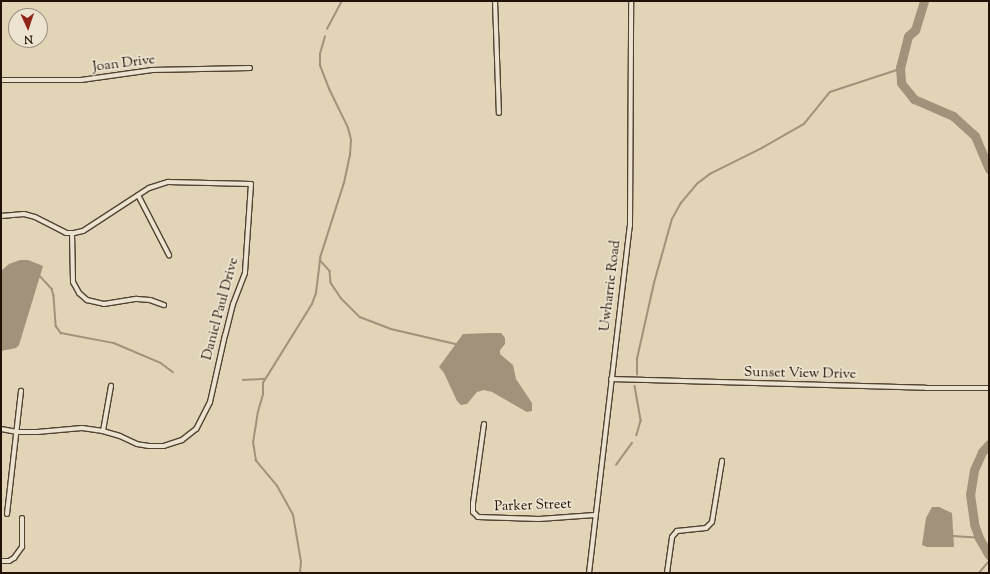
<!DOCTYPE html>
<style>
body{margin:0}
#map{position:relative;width:990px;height:574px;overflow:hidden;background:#e1d4b7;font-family:"Sorts Mill Goudy",serif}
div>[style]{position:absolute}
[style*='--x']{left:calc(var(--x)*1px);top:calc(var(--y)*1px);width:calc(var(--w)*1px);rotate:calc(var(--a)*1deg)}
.water>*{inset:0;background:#a0927b}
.stream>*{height:1.5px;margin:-0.75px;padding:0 0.75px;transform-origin:0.75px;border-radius:0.75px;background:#a0927b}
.river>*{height:9px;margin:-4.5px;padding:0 4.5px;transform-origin:4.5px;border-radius:4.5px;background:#a0927b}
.roads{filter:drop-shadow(1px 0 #524232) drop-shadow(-1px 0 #524232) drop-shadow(0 1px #524232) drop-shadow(0 -1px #524232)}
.minor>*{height:4px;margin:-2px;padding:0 2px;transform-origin:2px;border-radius:2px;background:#ece3d0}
span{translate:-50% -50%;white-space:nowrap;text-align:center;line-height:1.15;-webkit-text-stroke:3.5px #ece3d0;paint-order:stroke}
.street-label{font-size:14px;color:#221206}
.frame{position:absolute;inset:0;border:2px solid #221206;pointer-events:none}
.north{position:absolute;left:8px;top:8px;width:40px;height:40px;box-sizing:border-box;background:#ece3d0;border:1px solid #9b8f7f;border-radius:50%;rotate:177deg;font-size:11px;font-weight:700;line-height:16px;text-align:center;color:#221206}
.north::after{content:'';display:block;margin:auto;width:14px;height:18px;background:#8f2418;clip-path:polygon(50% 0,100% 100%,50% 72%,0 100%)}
</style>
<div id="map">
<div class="water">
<i style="clip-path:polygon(20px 260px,28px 260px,43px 266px,19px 345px,16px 348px,1px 351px,1px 271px,9px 264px)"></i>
<i style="clip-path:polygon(490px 333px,501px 333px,505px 338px,505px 344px,500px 350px,500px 354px,513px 365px,516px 379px,532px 403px,532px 411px,527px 412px,492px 392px,484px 390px,477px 392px,467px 404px,461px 405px,457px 401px,444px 373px,439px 367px,463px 334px)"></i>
<i style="clip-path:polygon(932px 507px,939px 507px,952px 513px,954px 547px,927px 547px,922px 545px,926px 518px)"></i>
</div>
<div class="stream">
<i style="--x:327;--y:29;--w:32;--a:-62"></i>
<i style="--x:320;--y:260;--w:15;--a:48"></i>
<i style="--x:330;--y:271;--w:12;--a:85"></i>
<i style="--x:331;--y:283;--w:18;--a:56"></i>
<i style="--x:341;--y:298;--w:27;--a:45"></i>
<i style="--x:360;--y:317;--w:33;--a:21"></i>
<i style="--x:391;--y:329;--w:67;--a:13"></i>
<i style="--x:40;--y:276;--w:18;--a:47"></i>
<i style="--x:52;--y:289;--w:7;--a:74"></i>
<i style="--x:54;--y:296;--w:30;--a:86"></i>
<i style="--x:56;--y:326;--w:9;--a:54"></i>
<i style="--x:61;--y:333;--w:54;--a:10.7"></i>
<i style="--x:114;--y:343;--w:51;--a:23.1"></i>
<i style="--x:161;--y:363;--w:15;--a:37"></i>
<i style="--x:637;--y:375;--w:16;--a:-90"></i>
<i style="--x:637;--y:359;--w:78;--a:-77.4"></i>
<i style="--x:654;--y:283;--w:66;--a:-74.3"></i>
<i style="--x:672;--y:219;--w:18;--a:-61"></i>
<i style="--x:681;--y:203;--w:26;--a:-50"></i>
<i style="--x:698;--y:183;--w:15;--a:-37"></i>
<i style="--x:710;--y:174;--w:58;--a:-26.6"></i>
<i style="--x:762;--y:148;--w:48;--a:-29.7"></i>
<i style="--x:804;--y:124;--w:41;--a:-50.9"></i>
<i style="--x:830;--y:92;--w:74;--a:-18.2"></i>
<i style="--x:243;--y:380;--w:22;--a:-3"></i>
<i style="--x:635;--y:386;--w:36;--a:80"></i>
<i style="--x:641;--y:421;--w:15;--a:106"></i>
<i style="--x:616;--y:465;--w:27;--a:-54"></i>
<i style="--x:953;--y:536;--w:26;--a:4"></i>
<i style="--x:300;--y:573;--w:11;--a:-85"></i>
<i style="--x:301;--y:562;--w:48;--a:-99.7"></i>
<i style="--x:293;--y:515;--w:33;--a:-119"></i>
<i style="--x:277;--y:486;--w:33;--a:-130"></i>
<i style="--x:256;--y:461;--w:18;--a:-99"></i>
<i style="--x:253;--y:443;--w:31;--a:-81"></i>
<i style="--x:258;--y:412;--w:18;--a:-74"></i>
<i style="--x:263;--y:395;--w:12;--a:-90"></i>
<i style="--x:263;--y:383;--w:93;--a:-58.2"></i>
<i style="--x:312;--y:304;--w:12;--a:-70"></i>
<i style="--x:316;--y:293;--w:35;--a:-83"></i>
<i style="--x:320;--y:258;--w:79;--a:-72.3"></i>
<i style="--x:344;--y:183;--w:29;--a:-78"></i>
<i style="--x:350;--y:155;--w:15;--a:-86"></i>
<i style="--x:351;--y:140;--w:12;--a:-104"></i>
<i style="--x:348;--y:128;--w:43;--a:-116"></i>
<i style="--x:329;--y:89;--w:25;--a:-111"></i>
<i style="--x:320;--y:66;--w:12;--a:-90"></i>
<i style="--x:320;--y:54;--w:18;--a:-74"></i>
<i style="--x:979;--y:573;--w:16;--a:-50"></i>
</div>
<div class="river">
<i style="--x:924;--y:1;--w:30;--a:107"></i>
<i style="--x:915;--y:30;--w:9;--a:139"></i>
<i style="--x:908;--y:36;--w:32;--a:104"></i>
<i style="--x:900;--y:67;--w:16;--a:86"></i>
<i style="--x:901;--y:83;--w:21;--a:51"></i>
<i style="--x:914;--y:99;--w:43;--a:23.6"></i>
<i style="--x:953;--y:116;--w:30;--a:42"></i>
<i style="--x:975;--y:136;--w:36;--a:67"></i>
<i style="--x:989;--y:444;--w:11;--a:131"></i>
<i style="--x:982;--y:452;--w:20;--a:114"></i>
<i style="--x:974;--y:470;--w:24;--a:99"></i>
<i style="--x:970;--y:494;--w:30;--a:82"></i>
<i style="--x:974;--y:524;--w:15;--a:70"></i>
<i style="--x:979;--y:538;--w:20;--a:60"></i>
</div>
<div class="roads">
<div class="minor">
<i style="--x:495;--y:1;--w:112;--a:88"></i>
<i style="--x:1;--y:80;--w:80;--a:0"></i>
<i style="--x:81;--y:80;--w:72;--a:-8"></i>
<i style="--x:152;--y:70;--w:98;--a:-1.2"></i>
<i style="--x:138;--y:195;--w:68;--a:62.7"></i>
<i style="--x:1;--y:216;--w:23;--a:-5"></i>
<i style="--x:24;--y:214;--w:11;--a:15"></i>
<i style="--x:35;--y:217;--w:35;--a:27"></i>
<i style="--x:66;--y:233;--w:8;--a:0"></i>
<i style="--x:74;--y:233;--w:9;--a:-13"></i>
<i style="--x:83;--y:231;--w:79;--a:-33.1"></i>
<i style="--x:149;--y:188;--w:20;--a:-18"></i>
<i style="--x:168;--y:182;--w:83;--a:1.4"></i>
<i style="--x:251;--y:184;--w:89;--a:93.9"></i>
<i style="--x:245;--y:273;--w:33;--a:111"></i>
<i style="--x:233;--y:304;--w:32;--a:104"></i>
<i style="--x:225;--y:335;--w:69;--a:102.6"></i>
<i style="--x:210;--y:402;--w:30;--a:117"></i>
<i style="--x:196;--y:429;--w:18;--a:142"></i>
<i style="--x:182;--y:440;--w:19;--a:162"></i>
<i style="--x:164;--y:446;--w:15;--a:180"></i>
<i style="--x:149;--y:446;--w:12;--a:-171"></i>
<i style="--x:137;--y:444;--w:19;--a:-155"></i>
<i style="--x:120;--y:436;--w:18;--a:-164"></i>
<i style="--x:103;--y:431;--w:21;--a:-172"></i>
<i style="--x:82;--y:428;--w:45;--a:174.9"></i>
<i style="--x:37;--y:432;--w:20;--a:180"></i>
<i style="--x:17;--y:432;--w:16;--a:-169"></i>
<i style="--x:72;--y:233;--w:49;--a:88.8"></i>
<i style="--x:73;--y:282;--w:13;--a:61"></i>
<i style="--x:79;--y:293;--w:11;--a:41"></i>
<i style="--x:87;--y:300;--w:17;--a:13"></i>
<i style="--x:104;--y:304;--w:33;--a:-9"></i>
<i style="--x:137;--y:299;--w:13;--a:4"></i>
<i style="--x:150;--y:300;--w:15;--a:20"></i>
<i style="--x:611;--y:379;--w:315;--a:1.6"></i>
<i style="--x:926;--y:388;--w:63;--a:0"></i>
<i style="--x:484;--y:424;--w:80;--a:97.9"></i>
<i style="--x:473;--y:503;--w:9;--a:90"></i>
<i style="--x:473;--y:512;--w:7;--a:45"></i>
<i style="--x:478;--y:517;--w:61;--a:1.9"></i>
<i style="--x:539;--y:519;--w:56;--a:-4.1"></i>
<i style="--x:103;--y:431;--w:46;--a:-79.9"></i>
<i style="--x:7;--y:514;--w:124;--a:-83.5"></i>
<i style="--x:1;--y:561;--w:8;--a:0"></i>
<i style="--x:9;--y:561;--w:6;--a:-31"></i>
<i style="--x:14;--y:558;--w:14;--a:-54"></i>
<i style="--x:22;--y:547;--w:29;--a:-90"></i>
<i style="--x:589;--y:573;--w:349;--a:-83.3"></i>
<i style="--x:630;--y:226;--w:225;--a:-89.7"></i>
<i style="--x:667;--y:573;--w:36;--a:-82"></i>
<i style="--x:672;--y:537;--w:8;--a:-50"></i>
<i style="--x:677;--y:531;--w:29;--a:-6"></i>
<i style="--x:706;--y:528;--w:8;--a:-45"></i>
<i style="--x:712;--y:522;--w:62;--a:-80.7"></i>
</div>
</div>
<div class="street-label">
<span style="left:124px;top:64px;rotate:-7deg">Joan Drive</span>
<span style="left:611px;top:286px;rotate:-83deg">Uwharrie Road</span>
<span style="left:221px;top:309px;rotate:-75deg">Daniel Paul Drive</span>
<span style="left:800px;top:374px;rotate:1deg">Sunset View Drive</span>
<span style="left:533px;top:506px;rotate:-2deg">Parker Street</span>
</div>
<div class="frame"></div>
<div class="north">N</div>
</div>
